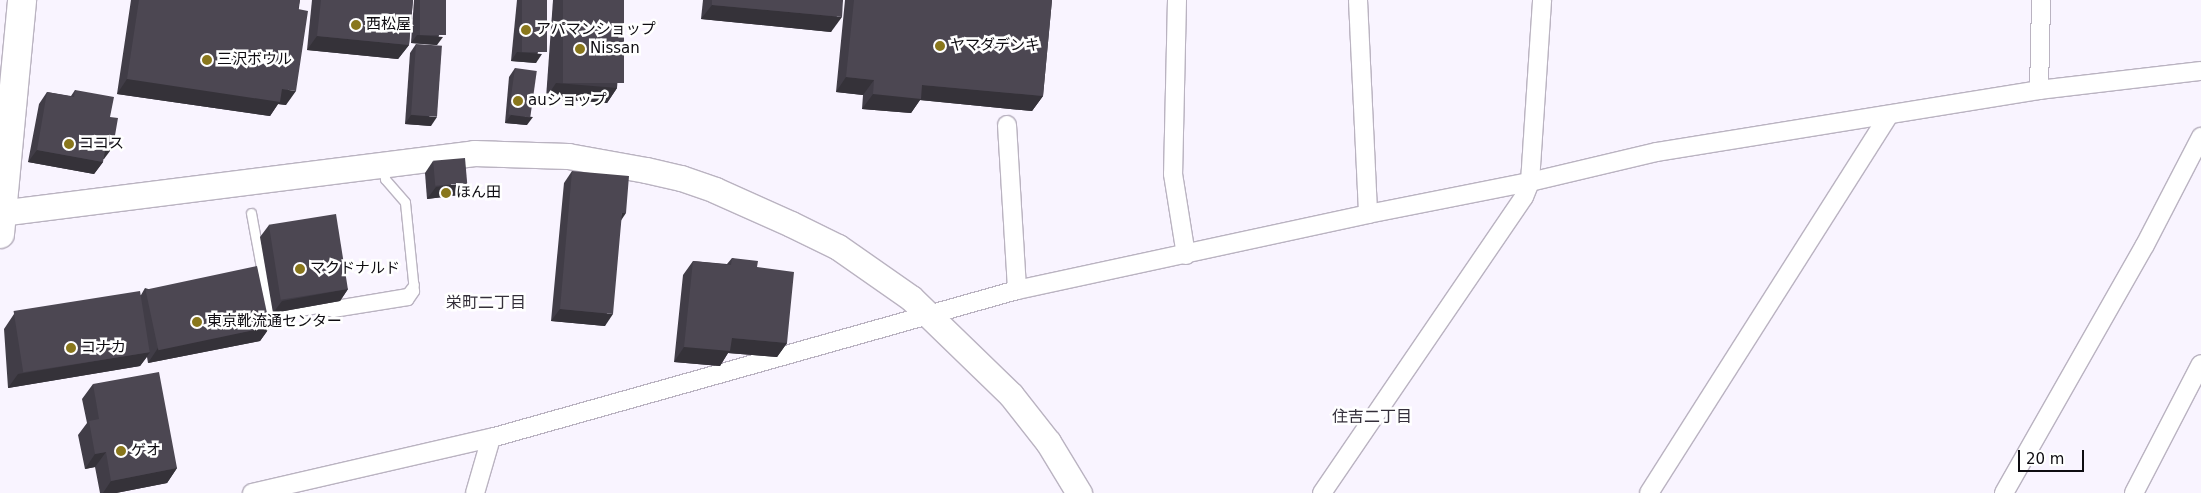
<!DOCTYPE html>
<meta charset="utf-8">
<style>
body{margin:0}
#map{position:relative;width:2201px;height:493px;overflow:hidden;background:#f9f4ff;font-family:"DejaVu Sans","Noto Sans JP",sans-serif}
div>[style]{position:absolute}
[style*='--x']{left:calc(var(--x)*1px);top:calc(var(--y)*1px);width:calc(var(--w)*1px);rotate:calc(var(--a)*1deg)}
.roads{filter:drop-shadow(1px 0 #bab3c1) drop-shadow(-1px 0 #bab3c1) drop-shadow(0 1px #bab3c1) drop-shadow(0 -1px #bab3c1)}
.lane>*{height:9px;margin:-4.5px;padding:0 4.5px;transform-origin:4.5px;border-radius:4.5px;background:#fff}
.street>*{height:18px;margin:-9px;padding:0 9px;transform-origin:9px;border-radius:9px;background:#fff}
.secondary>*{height:25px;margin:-12.5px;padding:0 12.5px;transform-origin:12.5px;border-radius:12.5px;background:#fff}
.primary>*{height:28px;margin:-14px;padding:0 14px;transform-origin:14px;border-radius:14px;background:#fff}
.wall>*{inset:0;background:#413d47}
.shaded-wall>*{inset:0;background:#353239}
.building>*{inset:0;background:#4c4752;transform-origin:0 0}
.dots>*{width:14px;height:14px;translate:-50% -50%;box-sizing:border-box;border:2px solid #fff;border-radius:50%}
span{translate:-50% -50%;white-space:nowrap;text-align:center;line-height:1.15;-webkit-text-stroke:5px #fff;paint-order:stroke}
.poi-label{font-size:15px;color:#0e0c11}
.left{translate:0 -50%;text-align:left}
.neighbourhood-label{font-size:16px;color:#342f3a}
.scale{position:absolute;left:2018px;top:450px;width:66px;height:22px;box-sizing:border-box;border:2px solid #0e0c11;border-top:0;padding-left:6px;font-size:15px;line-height:18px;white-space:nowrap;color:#0e0c11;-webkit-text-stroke:4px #fff;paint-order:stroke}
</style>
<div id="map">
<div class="roads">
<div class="lane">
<i style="--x:251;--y:213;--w:105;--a:79.5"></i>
<i style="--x:270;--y:316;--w:139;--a:-9.5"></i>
<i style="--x:407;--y:293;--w:11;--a:-52"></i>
<i style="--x:321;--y:309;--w:12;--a:14"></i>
<i style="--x:333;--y:312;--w:76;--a:-9.1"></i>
<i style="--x:408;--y:300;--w:11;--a:-56"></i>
<i style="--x:414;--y:291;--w:89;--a:-95.8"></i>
<i style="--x:405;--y:202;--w:30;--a:-131"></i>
<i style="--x:385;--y:179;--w:12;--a:-95"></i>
</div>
<div class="street">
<i style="--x:1177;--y:0;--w:174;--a:91.3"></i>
<i style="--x:1173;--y:174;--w:82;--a:80.9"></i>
<i style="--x:1358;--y:0;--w:214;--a:87.3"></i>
<i style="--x:2039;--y:90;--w:90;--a:-88.7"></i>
<i style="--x:1007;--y:125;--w:165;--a:86.5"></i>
<i style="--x:252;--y:493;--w:245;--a:-13"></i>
<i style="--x:491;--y:438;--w:546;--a:-15.71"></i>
<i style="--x:1017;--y:290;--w:359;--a:-12.2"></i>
<i style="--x:1368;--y:214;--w:165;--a:-11.2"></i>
<i style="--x:1530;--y:182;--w:130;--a:-13.3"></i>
<i style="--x:1657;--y:152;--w:387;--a:-9.2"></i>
<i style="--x:2039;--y:90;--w:163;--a:-6.7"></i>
<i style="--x:475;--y:493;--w:57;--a:-73.8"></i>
<i style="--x:1322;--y:493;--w:358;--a:-55.7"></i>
<i style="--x:1524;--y:197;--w:16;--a:-68"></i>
<i style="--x:1530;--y:182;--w:182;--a:-86.2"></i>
<i style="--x:1649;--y:493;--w:446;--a:-57.6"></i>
<i style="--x:2004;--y:493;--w:285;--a:-60.4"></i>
<i style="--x:2145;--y:245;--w:122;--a:-62.6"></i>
<i style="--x:2134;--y:493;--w:145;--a:-62.6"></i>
</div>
<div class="secondary">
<i style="--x:0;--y:213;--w:478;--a:-7.2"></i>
<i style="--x:474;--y:153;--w:94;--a:1.8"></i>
<i style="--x:568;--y:156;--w:79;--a:10.2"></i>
<i style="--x:646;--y:170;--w:36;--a:13"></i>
<i style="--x:681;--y:178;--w:36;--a:19"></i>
<i style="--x:715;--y:190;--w:83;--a:24.1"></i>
<i style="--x:791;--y:224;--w:52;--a:26.1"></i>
<i style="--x:838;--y:247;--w:89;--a:34.9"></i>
<i style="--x:911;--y:298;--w:139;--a:44.1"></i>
<i style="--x:1011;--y:395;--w:60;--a:51.8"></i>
<i style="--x:1048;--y:442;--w:60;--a:58.7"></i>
</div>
<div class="primary">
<i style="--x:0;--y:234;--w:235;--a:-84.6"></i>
</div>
</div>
<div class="wall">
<i style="clip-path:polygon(131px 0,300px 0,286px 105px,278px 104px,270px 116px,117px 94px)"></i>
<i style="clip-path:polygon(312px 0,413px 0,409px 45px,398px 59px,307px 50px)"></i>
<i style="clip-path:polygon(414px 0,446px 0,437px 45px,411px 43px)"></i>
<i style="clip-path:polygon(517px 0,547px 0,536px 63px,511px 61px)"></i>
<i style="clip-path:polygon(553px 0,624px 0,617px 88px,607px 103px,546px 98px)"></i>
<i style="clip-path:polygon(703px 0,843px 0,831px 32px,701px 19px)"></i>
<i style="clip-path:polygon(845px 0,1052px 0,1043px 96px,1032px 111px,920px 100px,911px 113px,862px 109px,863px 95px,836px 92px)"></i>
<i style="clip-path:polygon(416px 44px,431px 126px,405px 124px,410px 53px)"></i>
<i style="clip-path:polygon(515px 68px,527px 125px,505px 123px,509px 77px)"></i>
<i style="clip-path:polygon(75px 90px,110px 117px,104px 159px,103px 159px,103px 162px,94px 174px,28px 162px,39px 104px,47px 92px,71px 96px)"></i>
<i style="clip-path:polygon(433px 161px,459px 195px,427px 199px,425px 173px)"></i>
<i style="clip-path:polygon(572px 171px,621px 220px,605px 326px,551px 321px,564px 183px)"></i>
<i style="clip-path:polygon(269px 225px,348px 289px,340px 301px,273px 313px,260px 237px)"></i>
<i style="clip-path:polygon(732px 258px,757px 267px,787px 343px,777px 357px,728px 353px,720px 366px,674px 362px,683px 275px,693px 261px,727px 264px)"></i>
<i style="clip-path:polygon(145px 288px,270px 327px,260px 341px,148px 363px,147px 357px,140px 366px,8px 388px,4px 329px,14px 314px,141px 295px)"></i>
<i style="clip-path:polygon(93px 384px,177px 468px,167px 483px,116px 493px,100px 493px,95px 467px,85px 469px,78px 435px,87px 423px,82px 399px)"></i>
</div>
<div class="shaded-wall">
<i style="clip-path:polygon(712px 5px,842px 17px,831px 32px,701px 19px)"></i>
<i style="clip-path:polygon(417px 35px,443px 37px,437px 45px,411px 43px)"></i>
<i style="clip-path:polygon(317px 36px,409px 45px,398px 59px,307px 50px)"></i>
<i style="clip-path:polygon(517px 52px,542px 54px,536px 63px,511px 61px)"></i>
<i style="clip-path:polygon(846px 77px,874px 80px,863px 95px,836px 92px)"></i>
<i style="clip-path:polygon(127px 79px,282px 89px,296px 91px,286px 105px,278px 104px,270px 116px,117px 94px)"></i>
<i style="clip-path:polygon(556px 83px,617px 88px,607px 103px,546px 98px)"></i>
<i style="clip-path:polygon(922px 85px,1043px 96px,1032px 111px,920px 100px,911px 113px,862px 109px,873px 94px)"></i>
<i style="clip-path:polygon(411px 115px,437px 117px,431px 126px,405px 124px)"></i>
<i style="clip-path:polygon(511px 115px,533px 117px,527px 125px,505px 123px)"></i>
<i style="clip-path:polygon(106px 146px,113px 147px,104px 159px,97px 158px)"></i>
<i style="clip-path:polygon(37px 150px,103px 162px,94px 174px,28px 162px)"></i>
<i style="clip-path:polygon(467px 183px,459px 195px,427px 199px,436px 187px)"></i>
<i style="clip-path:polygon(622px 213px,626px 213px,618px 225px)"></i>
<i style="clip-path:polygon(348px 289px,340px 301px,273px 313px,282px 301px)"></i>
<i style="clip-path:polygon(560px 309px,613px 314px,605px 326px,551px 321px)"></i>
<i style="clip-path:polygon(270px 327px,260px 341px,148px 363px,158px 348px)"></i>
<i style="clip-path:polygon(732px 338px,787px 343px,777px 357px,728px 353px,720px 366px,674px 362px,684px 347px)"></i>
<i style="clip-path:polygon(150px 352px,140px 366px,8px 388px,18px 374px)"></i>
<i style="clip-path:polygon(106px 452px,95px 467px,85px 469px,95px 454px)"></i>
<i style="clip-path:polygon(177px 468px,167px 483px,116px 493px,103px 493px,111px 481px)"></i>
</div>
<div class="building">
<i style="clip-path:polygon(139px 0,300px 0,298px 9px,308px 11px,296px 91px,282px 89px,280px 102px,127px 79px)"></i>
<i style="clip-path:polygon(321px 0,413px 0,409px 45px,317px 36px)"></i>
<i style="left:420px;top:0;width:26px;height:35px"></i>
<i style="left:522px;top:0;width:25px;height:52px"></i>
<i style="left:563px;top:0;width:61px;height:83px"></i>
<i style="clip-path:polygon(712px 0,843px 0,842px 17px,712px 5px)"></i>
<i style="clip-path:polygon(854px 0,1052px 0,1043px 96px,922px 85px,921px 99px,873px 94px,874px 80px,846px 77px)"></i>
<i style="left:416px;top:44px;width:26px;height:71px;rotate:4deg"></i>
<i style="left:515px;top:68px;width:22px;height:47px;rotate:8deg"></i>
<i style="clip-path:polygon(75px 90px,114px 97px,110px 117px,118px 118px,113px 147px,106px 146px,103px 162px,37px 150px,47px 92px,74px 97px)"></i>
<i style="left:465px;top:158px;width:25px;height:32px;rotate:85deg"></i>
<i style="clip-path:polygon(572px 171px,629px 176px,626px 213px,622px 213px,613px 314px,560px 309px)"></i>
<i style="left:336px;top:214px;width:76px;height:68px;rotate:81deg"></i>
<i style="clip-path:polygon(732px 258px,758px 261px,757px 267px,794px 272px,787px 343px,732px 338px,730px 351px,684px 347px,693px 261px,731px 265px)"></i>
<i style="left:257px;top:266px;width:62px;height:114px;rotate:78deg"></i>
<i style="left:140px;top:291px;width:62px;height:128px;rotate:81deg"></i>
<i style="clip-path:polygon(159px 372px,177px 468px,111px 481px,106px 452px,95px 454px,89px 421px,99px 419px,93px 384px)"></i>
</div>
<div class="dots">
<i style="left:356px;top:25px;background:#89771c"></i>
<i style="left:526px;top:30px;background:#89771c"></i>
<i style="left:940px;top:46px;background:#89771c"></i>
<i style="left:580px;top:49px;background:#89771c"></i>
<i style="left:207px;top:60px;background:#89771c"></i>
<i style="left:518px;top:101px;background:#89771c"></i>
<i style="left:69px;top:144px;background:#89771c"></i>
<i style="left:446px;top:193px;background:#89771c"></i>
<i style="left:300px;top:269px;background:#89771c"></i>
<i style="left:197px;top:322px;background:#89771c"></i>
<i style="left:71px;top:348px;background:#89771c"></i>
<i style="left:121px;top:451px;background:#89771c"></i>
</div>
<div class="poi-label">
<span class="left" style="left:366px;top:25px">西松屋</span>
<span class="left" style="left:536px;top:30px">アパマンショップ</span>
<span class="left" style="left:950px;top:46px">ヤマダデンキ</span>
<span class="left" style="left:590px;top:49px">Nissan</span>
<span class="left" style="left:217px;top:60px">三沢ボウル</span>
<span class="left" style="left:528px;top:101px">auショップ</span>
<span class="left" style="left:79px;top:144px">ココス</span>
<span class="left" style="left:456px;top:193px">ほん田</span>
<span class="left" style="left:310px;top:269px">マクドナルド</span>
<span class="left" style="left:207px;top:322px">東京靴流通センター</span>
<span class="left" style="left:81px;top:348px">コナカ</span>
<span class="left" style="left:131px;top:451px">ゲオ</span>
</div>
<div class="neighbourhood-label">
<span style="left:486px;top:303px">栄町二丁目</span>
<span style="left:1372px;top:417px">住吉二丁目</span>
</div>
<div class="scale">20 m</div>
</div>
